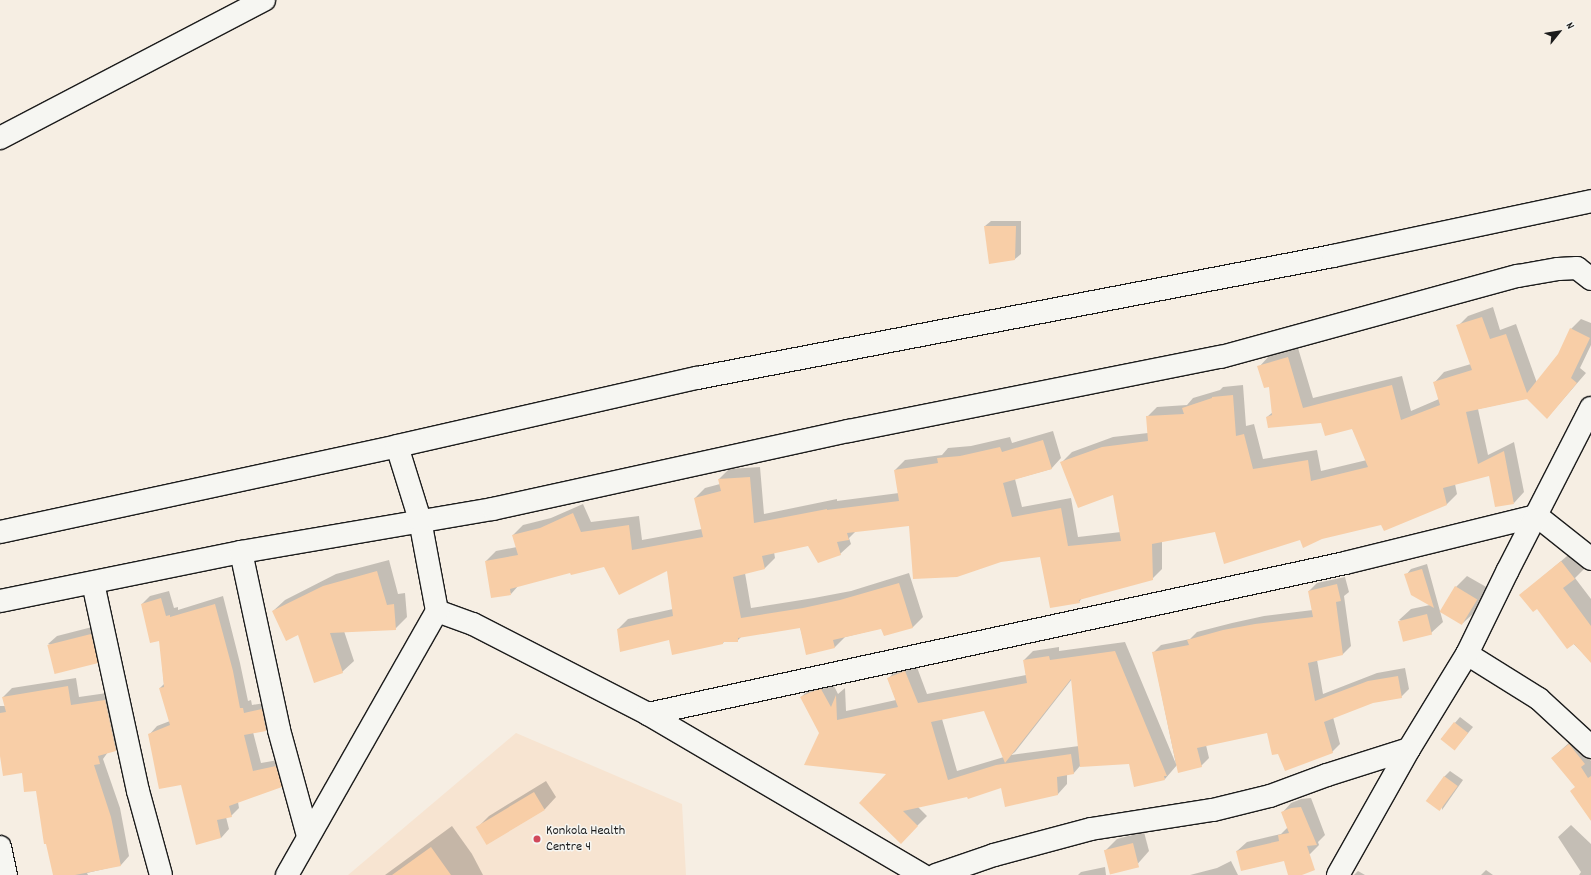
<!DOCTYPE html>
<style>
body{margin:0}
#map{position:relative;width:1591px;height:875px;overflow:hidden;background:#f6eee3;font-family:Dekko,sans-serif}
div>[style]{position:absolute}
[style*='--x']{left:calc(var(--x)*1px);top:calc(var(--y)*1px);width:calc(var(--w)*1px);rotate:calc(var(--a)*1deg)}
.built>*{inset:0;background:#f7e4d1}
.shadow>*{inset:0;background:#0003}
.building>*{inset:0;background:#f8cea7;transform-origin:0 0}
.roads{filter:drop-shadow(1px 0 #1c1c1c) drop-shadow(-1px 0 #1c1c1c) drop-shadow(0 1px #1c1c1c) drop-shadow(0 -1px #1c1c1c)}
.minor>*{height:22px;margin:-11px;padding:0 11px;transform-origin:11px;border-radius:11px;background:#f6f6f2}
.dots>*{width:11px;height:11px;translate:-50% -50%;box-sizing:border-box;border:2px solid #f6f6f2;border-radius:50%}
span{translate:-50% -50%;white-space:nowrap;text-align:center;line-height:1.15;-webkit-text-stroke:3px #f6f6f2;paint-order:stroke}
.poi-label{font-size:14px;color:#1c1c1c}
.left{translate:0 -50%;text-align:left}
.north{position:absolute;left:1539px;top:12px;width:40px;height:40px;-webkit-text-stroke:3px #f6f6f2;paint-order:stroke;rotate:60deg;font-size:11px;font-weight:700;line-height:16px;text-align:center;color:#1c1c1c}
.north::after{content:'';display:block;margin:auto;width:14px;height:18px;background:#1c1c1c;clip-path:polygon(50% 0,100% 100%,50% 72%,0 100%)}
</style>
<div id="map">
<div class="built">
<i style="clip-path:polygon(516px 733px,682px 804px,686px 875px,348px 875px)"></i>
</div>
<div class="shadow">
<i style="clip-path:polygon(991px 221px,1021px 221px,1021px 254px,1015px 259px,985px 226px)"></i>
<i style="clip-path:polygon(1493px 307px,1500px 330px,1516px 324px,1537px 383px,1559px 355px,1571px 329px,1581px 319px,1591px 323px,1591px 345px,1580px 368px,1586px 373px,1547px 418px,1528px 398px,1478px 409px,1488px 455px,1514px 442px,1524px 492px,1514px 503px,1489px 475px,1455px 484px,1457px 494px,1447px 504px,1382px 524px,1300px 539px,1216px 531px,1162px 541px,1162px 569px,1152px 579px,1082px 598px,1079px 602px,1041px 556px,910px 524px,856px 531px,849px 538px,851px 544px,840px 554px,809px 545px,774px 552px,775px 558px,765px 568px,745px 573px,751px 608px,814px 598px,851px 591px,909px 573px,923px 617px,913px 627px,884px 635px,882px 628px,845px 637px,835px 647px,807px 654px,800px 627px,742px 636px,737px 641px,725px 641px,723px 643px,670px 639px,618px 629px,628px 619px,673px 609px,668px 570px,605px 566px,571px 572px,519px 585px,511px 594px,486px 561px,496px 551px,517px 547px,513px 535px,523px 525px,551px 518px,583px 504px,591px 522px,639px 516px,642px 540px,702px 529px,695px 498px,705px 488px,720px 484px,719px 479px,729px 469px,760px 467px,764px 514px,837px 499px,837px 501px,899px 493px,895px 470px,905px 460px,942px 455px,948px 448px,971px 446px,1010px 437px,1012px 443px,1053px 431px,1061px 458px,1051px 469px,1015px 479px,1022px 507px,1071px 498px,1078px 537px,1121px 532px,1114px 494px,1062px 462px,1072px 452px,1113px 437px,1148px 433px,1147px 417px,1157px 407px,1187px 405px,1193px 398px,1220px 390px,1223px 387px,1243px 385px,1246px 426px,1254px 424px,1263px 459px,1317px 450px,1321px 471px,1367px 460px,1352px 428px,1322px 421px,1267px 417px,1273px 412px,1270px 385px,1259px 367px,1269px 356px,1298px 348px,1313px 398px,1402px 376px,1411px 411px,1439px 399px,1434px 383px,1444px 372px,1471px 364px,1458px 326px,1468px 316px)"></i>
<i style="clip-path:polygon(1573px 551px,1586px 567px,1575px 578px,1591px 599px,1591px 661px,1537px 608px,1521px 595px)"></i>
<i style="clip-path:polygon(389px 560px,398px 594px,405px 593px,407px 617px,395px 629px,344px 631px,354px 661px,342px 672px,273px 611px,285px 600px,336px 574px)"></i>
<i style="clip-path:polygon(1427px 564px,1443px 622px,1431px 633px,1399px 620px,1411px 609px,1430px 605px,1406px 575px,1411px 569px)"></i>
<i style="clip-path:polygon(1467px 576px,1488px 588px,1475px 612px,1463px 623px,1456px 587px)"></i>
<i style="clip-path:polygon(evenodd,1345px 577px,1349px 592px,1344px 596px,1351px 646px,1343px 654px,1317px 660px,1323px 694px,1377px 673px,1405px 668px,1409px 689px,1401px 697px,1373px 702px,1333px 717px,1340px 744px,1332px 752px,1268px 731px,1206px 745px,1209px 758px,1201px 766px,1177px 765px,1165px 779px,1130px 763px,1080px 766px,1073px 774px,1067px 774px,1067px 784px,1058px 794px,1002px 787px,918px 807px,927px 816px,910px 833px,888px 773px,820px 733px,801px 697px,811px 688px,831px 680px,838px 694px,845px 688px,846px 711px,896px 700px,888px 679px,897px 669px,915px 662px,927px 694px,1026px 675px,1024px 660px,1033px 651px,1059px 647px,1059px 651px,1125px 642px,1176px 764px,1153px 653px,1161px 645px,1190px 639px,1197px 632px,1232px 623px,1264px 616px,1313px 610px,1309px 591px,1317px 583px,1345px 577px,1072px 679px,1079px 746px,1011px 755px,1015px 752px,1072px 679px,1345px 577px,985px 710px,1004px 757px,957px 771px,942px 719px,985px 710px)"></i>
<i style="clip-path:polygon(169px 591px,174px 608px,178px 607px,178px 610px,223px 596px,240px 663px,248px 701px,251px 700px,252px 705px,270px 702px,274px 722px,266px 730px,253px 732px,261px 763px,284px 759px,289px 778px,281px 786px,238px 802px,239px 808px,231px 816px,226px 817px,229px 829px,221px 838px,149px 735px,157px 726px,170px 721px,160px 688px,164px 684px,160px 640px,142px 604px,150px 596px)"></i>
<i style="clip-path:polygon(100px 625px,106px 654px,97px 662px,48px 644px,57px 636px)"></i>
<i style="clip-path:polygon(76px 678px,79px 697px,114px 692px,125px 741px,116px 750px,108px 752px,103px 759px,120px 808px,129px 856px,121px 865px,87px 873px,88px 875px,54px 875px,37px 790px,23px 772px,0 749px,0 706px,6px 706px,3px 697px,12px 688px)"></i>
<i style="clip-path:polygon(1460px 717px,1473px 727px,1459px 744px,1441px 739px)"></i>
<i style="clip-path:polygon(1578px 735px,1591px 756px,1589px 758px,1591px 761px,1591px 818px,1576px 786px,1552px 758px)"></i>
<i style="clip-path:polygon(1450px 771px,1463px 780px,1442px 810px,1444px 777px)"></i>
<i style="clip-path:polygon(546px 781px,556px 797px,545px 809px,487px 844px,478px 827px,489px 816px)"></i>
<i style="clip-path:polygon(1311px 798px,1325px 835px,1318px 842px,1319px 845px,1310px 854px,1242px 870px,1237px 851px,1247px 842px,1281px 834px,1288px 827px,1282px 813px,1291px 803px,1301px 799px)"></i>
<i style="clip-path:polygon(1571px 825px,1591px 844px,1591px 875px,1579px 875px,1581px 872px,1558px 837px)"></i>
<i style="clip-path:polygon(452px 826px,472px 854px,483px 875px,385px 875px)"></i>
<i style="clip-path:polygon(1144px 832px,1149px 851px,1134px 868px,1105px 851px,1117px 839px)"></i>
<i style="clip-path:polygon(1231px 861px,1238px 875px,1190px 875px,1217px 868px)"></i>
<i style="clip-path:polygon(1105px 867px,1106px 875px,1078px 875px,1081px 872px)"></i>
<i style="clip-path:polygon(1486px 870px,1493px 875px,1481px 875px)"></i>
<i style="clip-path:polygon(1358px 871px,1365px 875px,1354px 875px)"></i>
</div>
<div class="building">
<i style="clip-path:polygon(984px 226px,1016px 226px,1015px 260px,989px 264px)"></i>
<i style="clip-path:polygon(1482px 317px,1490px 339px,1506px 334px,1527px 393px,1558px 354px,1570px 328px,1590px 338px,1571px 378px,1577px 383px,1547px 419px,1527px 399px,1466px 412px,1478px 464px,1504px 451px,1514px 504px,1495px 507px,1489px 476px,1443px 488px,1447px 505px,1384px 531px,1381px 525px,1322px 539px,1303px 548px,1300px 540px,1224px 564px,1215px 532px,1152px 544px,1153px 580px,1079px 600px,1080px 603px,1050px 608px,1040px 557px,1001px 562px,957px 577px,913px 579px,909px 526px,847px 533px,849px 540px,837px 542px,841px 555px,818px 563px,808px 546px,762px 556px,765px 569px,733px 577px,741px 618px,803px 608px,840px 600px,899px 583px,913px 628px,884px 636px,881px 629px,833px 640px,835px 648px,806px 655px,800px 628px,738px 638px,738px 642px,723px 642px,723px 644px,672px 655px,669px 640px,620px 652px,617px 629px,673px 616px,667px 571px,619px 595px,604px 567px,571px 575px,570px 573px,510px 589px,511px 595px,491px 598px,485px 561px,518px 555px,512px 535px,540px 528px,573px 513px,581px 532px,629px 525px,632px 550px,703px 537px,694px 498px,721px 491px,718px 479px,750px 477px,754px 523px,827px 509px,827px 510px,899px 501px,894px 470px,938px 463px,937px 458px,960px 456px,1000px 447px,1002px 452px,1043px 440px,1052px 469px,1003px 483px,1012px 517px,1061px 508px,1068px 546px,1121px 541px,1113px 495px,1078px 508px,1060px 462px,1102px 447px,1148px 441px,1146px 416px,1184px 414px,1182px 408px,1212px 398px,1212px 397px,1233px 395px,1236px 436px,1244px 434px,1253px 469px,1308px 460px,1311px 481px,1368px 467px,1352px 429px,1325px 436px,1321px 423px,1268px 428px,1266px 417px,1272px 415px,1269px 387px,1264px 388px,1257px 366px,1288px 357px,1303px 408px,1392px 385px,1401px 420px,1440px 405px,1433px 382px,1472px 370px,1456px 325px)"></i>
<i style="clip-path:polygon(1561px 561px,1575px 579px,1563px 588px,1591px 626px,1591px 663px,1574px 644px,1567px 649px,1537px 609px,1533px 612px,1519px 595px)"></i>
<i style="clip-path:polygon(1422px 569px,1434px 608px,1411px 595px,1404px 574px)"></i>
<i style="clip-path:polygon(377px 571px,387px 605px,394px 604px,396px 630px,330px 633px,343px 673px,314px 683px,298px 635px,286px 641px,272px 611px,323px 586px)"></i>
<i style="clip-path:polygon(1337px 584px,1341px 601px,1336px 602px,1343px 655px,1308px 663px,1315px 701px,1368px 681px,1398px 676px,1402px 698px,1373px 703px,1324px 722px,1333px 753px,1285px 771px,1278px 754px,1272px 755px,1267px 733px,1197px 748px,1202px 767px,1178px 773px,1152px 652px,1189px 645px,1187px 640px,1223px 630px,1255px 624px,1313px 617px,1308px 591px)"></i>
<i style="left:1455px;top:586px;width:26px;height:30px;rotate:31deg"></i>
<i style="clip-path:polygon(161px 598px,166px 616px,170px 615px,170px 617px,215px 604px,233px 671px,240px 708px,243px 708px,244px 713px,262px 709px,266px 731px,244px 735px,253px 771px,276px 766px,282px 787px,229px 806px,232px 817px,217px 820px,221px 838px,196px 845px,181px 785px,159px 789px,148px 734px,170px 725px,159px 688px,164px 687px,159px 641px,150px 643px,141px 604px)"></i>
<i style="left:1427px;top:614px;width:21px;height:30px;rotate:76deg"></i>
<i style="left:91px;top:634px;width:30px;height:45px;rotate:76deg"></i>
<i style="clip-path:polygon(1115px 651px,1167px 776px,1164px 776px,1165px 780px,1134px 787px,1129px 764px,1080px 767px,1071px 679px,1005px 763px,984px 711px,931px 722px,948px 780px,996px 765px,1071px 754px,1074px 774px,1057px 777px,1058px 795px,1005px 807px,1001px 788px,968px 799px,967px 797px,903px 811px,918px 826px,901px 844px,859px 803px,886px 774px,804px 765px,819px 733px,800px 697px,811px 692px,821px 689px,831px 707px,836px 695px,837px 720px,898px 707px,887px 678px,905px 671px,918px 703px,1027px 683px,1023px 660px,1049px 656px,1050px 660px)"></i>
<i style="clip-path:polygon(68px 686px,71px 705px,105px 700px,116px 751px,98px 756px,100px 764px,94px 765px,111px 817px,121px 866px,75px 875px,53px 875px,46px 844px,44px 844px,36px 791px,24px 792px,22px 773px,3px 776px,0 756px,0 713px,6px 712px,2px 697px)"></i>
<i style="left:1454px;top:722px;width:18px;height:22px;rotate:38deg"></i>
<i style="clip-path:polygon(1569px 744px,1585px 764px,1581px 767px,1588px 778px,1591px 776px,1591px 821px,1570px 791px,1575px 787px,1551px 758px)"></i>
<i style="left:1444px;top:776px;width:17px;height:31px;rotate:36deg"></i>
<i style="left:534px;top:792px;width:21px;height:68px;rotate:59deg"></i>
<i style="clip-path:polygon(1301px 807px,1317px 845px,1307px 846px,1315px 870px,1302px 875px,1288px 875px,1284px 861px,1241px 871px,1236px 851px,1279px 841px,1278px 835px,1289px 833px,1281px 812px,1291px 808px)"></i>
<i style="left:1133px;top:843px;width:25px;height:30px;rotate:76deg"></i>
<i style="clip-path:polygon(431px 847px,451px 875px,392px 875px)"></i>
</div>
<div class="roads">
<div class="minor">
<i style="--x:0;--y:138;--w:298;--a:-27.6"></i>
<i style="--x:0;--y:532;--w:406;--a:-12.2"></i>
<i style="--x:397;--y:446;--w:308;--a:-12.8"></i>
<i style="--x:697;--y:378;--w:648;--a:-10.86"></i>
<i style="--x:1333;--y:256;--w:264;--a:-12"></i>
<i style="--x:241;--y:552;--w:182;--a:77.9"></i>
<i style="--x:279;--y:730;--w:110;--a:74.7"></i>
<i style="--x:93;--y:583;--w:213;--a:77.8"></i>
<i style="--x:138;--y:791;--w:87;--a:74.7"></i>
<i style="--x:0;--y:601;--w:246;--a:-11.5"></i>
<i style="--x:241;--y:552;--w:256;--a:-9.7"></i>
<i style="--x:493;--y:509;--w:364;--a:-12.4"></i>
<i style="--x:849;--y:431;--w:379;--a:-11.3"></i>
<i style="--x:1221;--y:357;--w:308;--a:-15.3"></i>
<i style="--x:1518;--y:276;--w:41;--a:-9.9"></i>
<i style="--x:1558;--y:269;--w:19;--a:-3"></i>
<i style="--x:1577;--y:268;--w:18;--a:38"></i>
<i style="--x:437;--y:611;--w:38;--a:20"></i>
<i style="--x:473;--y:624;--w:197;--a:27.2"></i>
<i style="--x:648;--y:714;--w:318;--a:30.4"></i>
<i style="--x:1467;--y:654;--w:85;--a:32"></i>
<i style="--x:1539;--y:699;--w:71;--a:42.7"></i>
<i style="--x:648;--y:714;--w:713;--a:-12.22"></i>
<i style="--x:1345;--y:563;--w:198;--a:-13.8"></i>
<i style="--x:1537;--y:516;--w:69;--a:38.5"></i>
<i style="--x:0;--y:847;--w:29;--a:78"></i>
<i style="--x:287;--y:875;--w:304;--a:-60.4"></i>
<i style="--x:437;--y:611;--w:93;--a:-100.6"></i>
<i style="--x:420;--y:520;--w:77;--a:-107.3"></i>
<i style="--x:936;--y:875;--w:61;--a:-19"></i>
<i style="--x:994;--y:855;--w:100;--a:-15"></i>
<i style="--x:1091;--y:829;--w:123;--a:-8.9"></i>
<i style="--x:1213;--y:810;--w:59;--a:-13.8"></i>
<i style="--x:1270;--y:796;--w:61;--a:-20.2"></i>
<i style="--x:1327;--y:775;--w:86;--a:-17.6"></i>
<i style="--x:1338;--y:875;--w:145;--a:-60.6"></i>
<i style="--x:1409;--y:749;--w:111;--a:-58.6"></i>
<i style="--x:1467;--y:654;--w:93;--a:-64"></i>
<i style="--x:1508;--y:570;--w:182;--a:-62.9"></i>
</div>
</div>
<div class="dots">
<i style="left:537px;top:839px;background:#d1495b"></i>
</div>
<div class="poi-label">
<span class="left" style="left:546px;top:839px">Konkola Health<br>Centre 4</span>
</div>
<div class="north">N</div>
</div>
